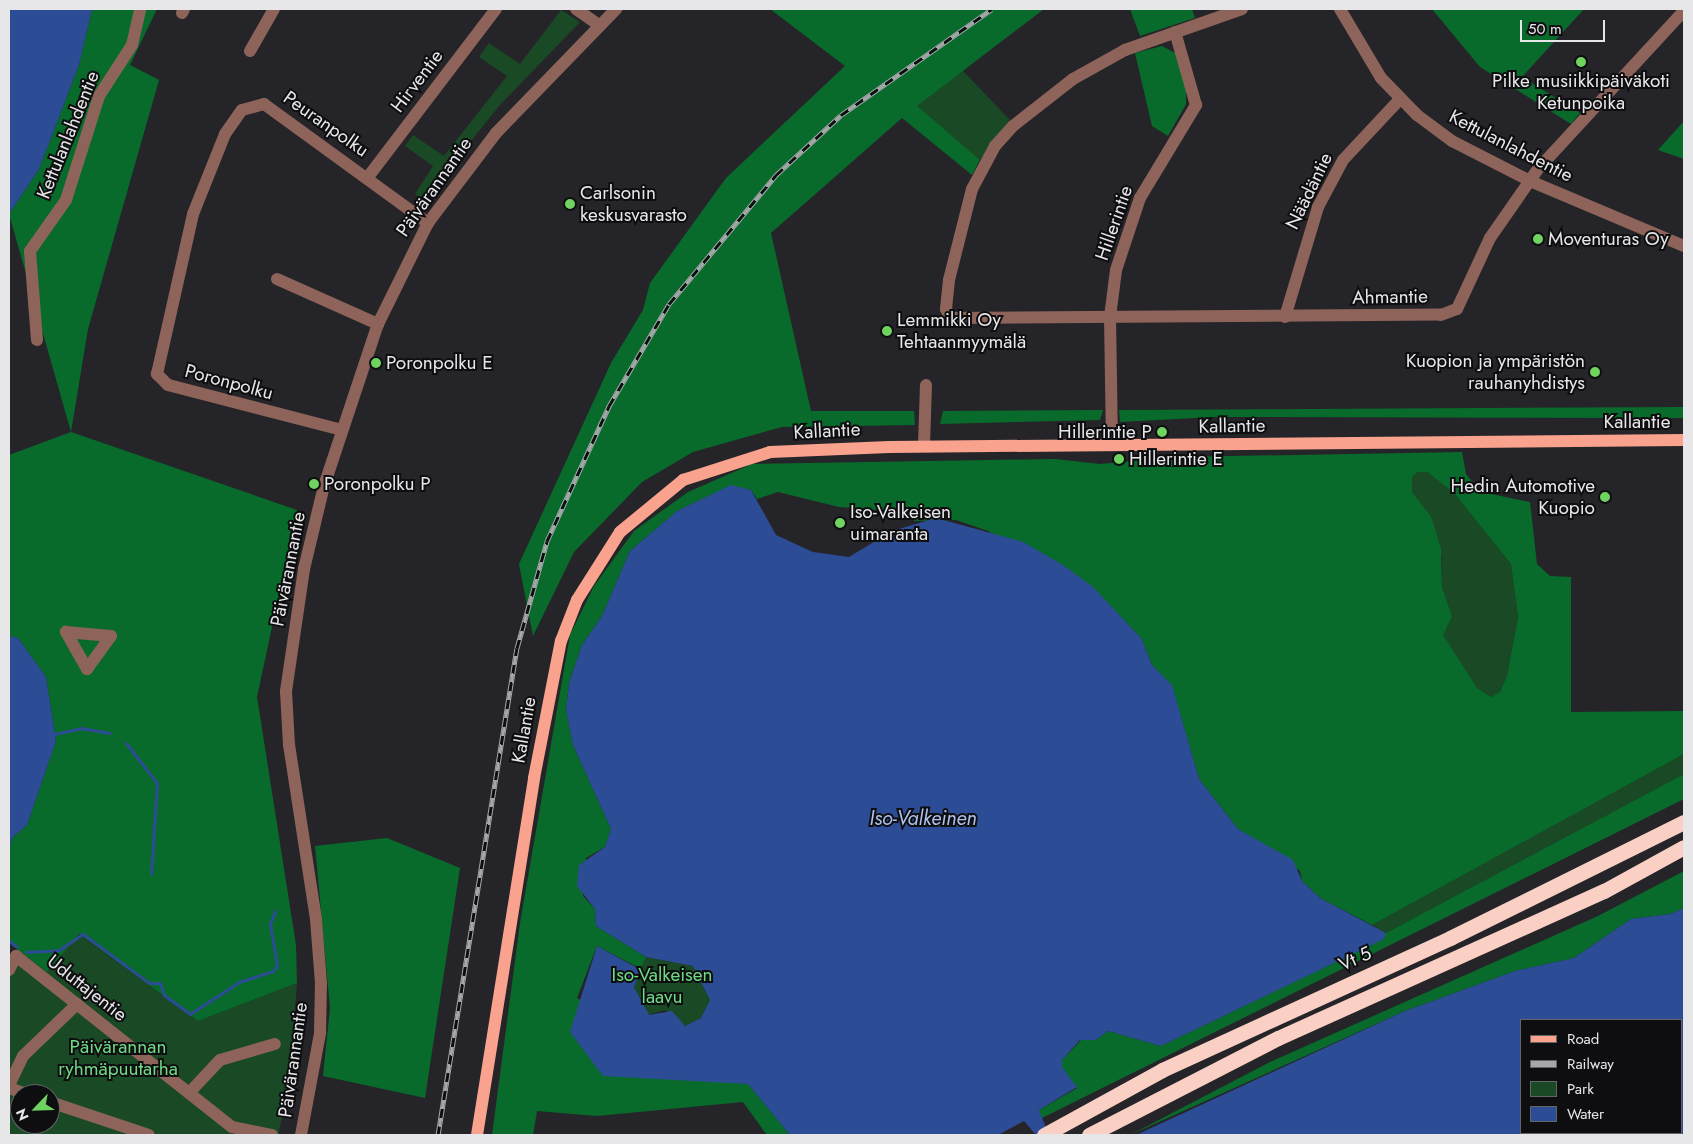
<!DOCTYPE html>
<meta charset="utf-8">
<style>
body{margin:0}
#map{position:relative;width:1693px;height:1144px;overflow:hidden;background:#252529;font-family:Jost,sans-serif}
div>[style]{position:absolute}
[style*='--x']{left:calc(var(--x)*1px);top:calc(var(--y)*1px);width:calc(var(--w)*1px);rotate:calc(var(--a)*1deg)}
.green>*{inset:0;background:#194a25}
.forest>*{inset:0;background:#086b2b}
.water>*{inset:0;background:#2c4c96}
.stream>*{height:3px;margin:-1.5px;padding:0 1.5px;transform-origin:1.5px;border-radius:1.5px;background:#2c4c96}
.minor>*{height:12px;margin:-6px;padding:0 6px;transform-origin:6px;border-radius:6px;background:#8e645a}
.major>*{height:12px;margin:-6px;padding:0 6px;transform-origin:6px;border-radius:6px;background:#f9a28d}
.highway>*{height:15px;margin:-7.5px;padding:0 7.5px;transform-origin:7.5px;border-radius:7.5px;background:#facfc4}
.rail>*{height:5px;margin-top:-2.5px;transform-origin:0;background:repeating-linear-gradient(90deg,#0e0e10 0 9px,#a7a7ab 0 18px);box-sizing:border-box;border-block:1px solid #a7a7ab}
.dots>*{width:14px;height:14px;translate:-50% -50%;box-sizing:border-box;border:2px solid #0e0e10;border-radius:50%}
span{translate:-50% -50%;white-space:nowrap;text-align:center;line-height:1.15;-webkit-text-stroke:4px #0e0e10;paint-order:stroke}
.street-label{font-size:19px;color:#e7e7ea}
.poi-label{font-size:19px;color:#e7e7ea}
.left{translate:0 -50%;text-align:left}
.right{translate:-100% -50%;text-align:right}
.park-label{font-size:19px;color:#6fdc85}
.water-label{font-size:20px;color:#adc2ec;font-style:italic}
.frame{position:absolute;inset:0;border:10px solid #e7e7ea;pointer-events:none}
.legend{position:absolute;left:1520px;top:1019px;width:162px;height:115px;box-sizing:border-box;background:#0e0e10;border:1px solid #656567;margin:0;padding:6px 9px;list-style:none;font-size:15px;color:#e7e7ea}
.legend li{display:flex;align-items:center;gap:10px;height:25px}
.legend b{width:25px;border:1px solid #656567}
.north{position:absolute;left:10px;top:1084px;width:50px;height:50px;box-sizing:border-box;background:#0e0e10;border:1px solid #656567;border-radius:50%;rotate:246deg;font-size:14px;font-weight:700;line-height:20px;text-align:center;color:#e7e7ea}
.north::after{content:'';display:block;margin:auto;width:18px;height:22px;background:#6fd35f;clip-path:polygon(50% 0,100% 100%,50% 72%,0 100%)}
.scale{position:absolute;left:1520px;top:20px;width:85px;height:22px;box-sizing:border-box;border:2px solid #e7e7ea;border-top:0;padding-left:6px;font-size:15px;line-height:18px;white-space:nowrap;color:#e7e7ea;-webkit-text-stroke:4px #0e0e10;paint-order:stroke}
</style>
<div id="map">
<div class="green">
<i style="clip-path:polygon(561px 10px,580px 22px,500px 105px,423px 200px,415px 194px,433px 166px,405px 146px,413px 135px,444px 156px,507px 76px,479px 57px,489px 43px,520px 64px)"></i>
<i style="clip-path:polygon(962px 70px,1010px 120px,980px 160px,916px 106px)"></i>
<i style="clip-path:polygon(1418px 472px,1427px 472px,1454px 493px,1511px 564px,1518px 617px,1507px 676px,1500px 692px,1491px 697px,1477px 688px,1442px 635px,1452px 616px,1442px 587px,1442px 559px,1431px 516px,1412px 492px,1412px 477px)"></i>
<i style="clip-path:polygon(1684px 754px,1684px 774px,1386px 933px,1372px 925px)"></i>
<i style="clip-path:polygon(evenodd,78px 934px,198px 1021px,297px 983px,289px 1086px,278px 1135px,9px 1135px,9px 961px,19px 949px,47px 972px,78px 934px,20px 1094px,50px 1094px,50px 1124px,20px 1124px,20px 1094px)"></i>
<i style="clip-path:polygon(646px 957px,693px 966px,710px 1000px,701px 1018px,685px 1026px,665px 1010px,648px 1015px,634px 987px)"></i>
</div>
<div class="forest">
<i style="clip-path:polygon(92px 9px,157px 9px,130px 65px,159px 80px,88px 329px,71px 432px,297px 510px,257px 697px,296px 945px,297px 983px,198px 1021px,79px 934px,47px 972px,9px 943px,9px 850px,12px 838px,27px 825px,56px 741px,46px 677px,18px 638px,9px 636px,9px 455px,71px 432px,9px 214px,39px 169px,79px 65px)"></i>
<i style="clip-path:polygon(770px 9px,1044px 9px,917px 106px,980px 160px,972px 175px,902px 118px,771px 233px,811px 411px,914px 411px,915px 425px,782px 427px,693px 452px,642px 482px,574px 552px,533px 636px,519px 564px,611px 363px,643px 310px,650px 283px,726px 178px,845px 66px)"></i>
<i style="clip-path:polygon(1130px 9px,1192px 9px,1195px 18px,1140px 36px)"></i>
<i style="clip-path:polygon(1432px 9px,1584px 9px,1522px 77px,1580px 113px,1571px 124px,1480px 67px)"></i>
<i style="clip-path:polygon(1162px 46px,1177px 54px,1186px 87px,1186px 104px,1168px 136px,1152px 126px,1135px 53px)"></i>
<i style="clip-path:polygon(1684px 121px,1684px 159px,1658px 150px)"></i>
<i style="clip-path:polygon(1684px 407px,1684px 418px,1214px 417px,1120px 422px,1119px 410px)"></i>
<i style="clip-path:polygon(1103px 410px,1100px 420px,940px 424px,943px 411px)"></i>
<i style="clip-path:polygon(evenodd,1462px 452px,1466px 474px,1481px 492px,1530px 502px,1537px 564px,1550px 576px,1571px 577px,1571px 712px,1684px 711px,1684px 754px,1372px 925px,1320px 898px,1302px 881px,1300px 871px,1238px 829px,1199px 779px,1172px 686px,1152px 665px,1141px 638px,1118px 614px,988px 531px,956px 520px,915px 521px,893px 511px,839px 507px,778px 492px,757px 499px,751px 490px,731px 486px,677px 511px,630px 551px,602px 616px,582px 645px,569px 683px,566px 711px,573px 745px,611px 829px,605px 847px,586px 858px,583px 896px,595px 909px,596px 926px,646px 957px,641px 969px,597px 946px,577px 998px,728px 1082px,748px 1084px,790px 1135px,767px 1135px,743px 1102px,597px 1116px,537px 1111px,533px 1135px,492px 1135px,520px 923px,570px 635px,594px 586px,634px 531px,688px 492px,752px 464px,1055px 459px,1100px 464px,1178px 457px,1462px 452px,1418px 472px,1427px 472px,1454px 493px,1511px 564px,1518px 617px,1507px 676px,1500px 692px,1491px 697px,1477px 688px,1443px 635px,1452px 616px,1442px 587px,1441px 549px,1431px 516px,1412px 492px,1412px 477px,1418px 472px)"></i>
<i style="clip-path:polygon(1684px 774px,1684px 799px,1040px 1119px,1039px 1110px,1077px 1088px,1062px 1067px,1062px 1060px,1081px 1040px,1096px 1040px,1108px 1031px,1161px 1046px,1383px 939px,1386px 933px)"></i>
<i style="clip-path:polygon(387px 838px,460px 868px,425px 1098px,323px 1076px,330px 1008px,315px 846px)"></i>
<i style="clip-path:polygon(1684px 871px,1684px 908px,1670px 914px,1631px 919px,1574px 958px,1515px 971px,1405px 1011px,1130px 1135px,1270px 1062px,1598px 916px)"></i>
</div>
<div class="water">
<i style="clip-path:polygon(9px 9px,92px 9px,79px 65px,39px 169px,9px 214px)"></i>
<i style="clip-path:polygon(731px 485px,751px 490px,776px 535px,813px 552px,849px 557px,892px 531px,936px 518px,1023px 542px,1063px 565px,1093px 587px,1141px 638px,1152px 665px,1172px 685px,1199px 779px,1238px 829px,1293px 860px,1302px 881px,1320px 898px,1386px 933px,1384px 939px,1161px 1046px,1108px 1031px,1096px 1040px,1080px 1040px,1062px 1060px,1062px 1067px,1077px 1087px,1039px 1110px,1049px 1135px,1036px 1135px,1024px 1121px,998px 1135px,790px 1135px,748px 1084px,603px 1076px,570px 1032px,597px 946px,641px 970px,634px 987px,649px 1015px,672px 1011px,685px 1026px,701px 1018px,710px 1000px,693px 966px,646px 957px,596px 926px,595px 909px,577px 886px,579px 865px,605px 847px,611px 829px,573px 745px,566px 711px,569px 683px,582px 645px,602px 616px,630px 551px,677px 511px)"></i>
<i style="clip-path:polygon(9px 636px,18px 638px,46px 677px,56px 741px,27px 825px,12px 838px,9px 850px)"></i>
<i style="clip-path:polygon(evenodd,1684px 908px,1684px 1135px,1136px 1135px,1405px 1011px,1515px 971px,1574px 958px,1631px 919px,1670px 914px,1684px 908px,1682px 1020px,1682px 1133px,1522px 1133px,1522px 1020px,1682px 1020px)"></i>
</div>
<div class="stream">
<i style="--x:55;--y:734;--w:27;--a:-13"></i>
<i style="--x:81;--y:728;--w:29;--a:10"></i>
<i style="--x:126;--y:743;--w:51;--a:52.2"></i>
<i style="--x:157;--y:783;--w:91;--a:93.8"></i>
<i style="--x:9;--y:941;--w:9;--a:36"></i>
<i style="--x:26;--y:952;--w:33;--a:-3"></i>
<i style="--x:59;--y:950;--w:29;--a:-34"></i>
<i style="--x:83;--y:934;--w:82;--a:36.6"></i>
<i style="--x:149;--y:983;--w:11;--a:0"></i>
<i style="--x:160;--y:983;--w:13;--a:72"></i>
<i style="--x:164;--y:995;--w:32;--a:36"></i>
<i style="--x:190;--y:1014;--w:59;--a:-33.1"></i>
<i style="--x:239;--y:982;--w:36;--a:-18"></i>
<i style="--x:273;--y:971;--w:7;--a:-56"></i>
<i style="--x:277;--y:965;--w:42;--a:-99.7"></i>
<i style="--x:270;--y:924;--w:14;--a:-69"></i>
</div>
<div class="minor">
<i style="--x:576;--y:9;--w:29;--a:35"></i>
<i style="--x:1242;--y:9;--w:124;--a:160.7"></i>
<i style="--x:1125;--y:50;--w:60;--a:150.9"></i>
<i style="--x:1073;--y:79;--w:76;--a:141.9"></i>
<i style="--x:1013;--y:126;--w:27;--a:132"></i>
<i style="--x:995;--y:146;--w:49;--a:118.1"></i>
<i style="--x:972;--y:189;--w:94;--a:104.2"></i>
<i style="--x:949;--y:280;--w:29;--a:96"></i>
<i style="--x:946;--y:309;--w:10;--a:66"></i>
<i style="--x:950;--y:318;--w:491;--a:-0.4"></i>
<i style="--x:1441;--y:315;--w:17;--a:-21"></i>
<i style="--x:1457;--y:309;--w:78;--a:-65.1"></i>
<i style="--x:1490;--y:238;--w:84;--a:-55.2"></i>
<i style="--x:1538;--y:169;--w:215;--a:-47.3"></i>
<i style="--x:1340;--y:9;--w:80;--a:59.3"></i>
<i style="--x:1381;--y:78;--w:52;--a:45.8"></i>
<i style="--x:1417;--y:115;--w:44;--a:36.6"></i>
<i style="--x:1452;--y:141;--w:88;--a:27.1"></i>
<i style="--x:1530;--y:181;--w:167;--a:22.9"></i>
<i style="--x:182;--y:13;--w:4;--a:-63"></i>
<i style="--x:250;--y:51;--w:48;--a:-60.3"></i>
<i style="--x:368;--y:177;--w:211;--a:-52.7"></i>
<i style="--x:277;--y:279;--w:111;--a:24"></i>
<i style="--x:1285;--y:317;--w:115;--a:-73.3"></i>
<i style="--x:1318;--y:207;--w:53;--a:-62"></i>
<i style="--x:1343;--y:160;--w:83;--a:-46.9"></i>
<i style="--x:37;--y:340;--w:89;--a:-94.5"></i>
<i style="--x:30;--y:251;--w:62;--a:-54.8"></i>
<i style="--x:66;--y:200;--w:109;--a:-72.4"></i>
<i style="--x:99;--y:96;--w:61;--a:-57.1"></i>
<i style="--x:132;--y:45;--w:37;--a:-77"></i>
<i style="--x:342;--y:430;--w:180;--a:-165.5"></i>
<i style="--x:168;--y:385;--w:16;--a:-135"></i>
<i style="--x:157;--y:374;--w:164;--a:-77.3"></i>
<i style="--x:193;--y:214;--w:86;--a:-68.2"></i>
<i style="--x:225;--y:134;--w:29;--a:-55"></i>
<i style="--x:242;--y:110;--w:23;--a:-15"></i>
<i style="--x:264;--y:104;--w:203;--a:36"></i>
<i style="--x:1112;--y:444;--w:127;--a:-90.9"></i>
<i style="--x:1110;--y:317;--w:47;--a:-82.7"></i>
<i style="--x:1116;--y:270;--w:76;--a:-71.6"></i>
<i style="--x:1140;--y:198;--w:109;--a:-58.9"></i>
<i style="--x:1196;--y:105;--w:76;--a:-106"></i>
<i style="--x:924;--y:445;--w:60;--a:-88.1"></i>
<i style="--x:66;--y:632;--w:45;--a:5.1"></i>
<i style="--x:111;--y:636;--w:41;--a:126"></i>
<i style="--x:87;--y:669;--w:43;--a:-119.6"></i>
<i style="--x:9;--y:970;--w:16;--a:-63"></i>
<i style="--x:16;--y:956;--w:275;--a:38.4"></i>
<i style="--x:232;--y:1127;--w:41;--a:11.3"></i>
<i style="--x:9;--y:1085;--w:32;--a:-64"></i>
<i style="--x:23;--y:1056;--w:75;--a:-43.9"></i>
<i style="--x:9;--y:1088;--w:18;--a:19"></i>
<i style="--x:189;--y:1093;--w:45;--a:-46.8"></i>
<i style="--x:220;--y:1060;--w:57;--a:-16.2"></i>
<i style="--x:50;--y:1102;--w:104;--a:18.4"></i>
<i style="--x:301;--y:1135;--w:104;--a:-79.4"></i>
<i style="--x:320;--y:1033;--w:50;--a:-88.9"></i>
<i style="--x:321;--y:983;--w:64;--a:-94.5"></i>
<i style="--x:316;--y:919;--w:176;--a:-98.8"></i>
<i style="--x:289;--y:745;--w:54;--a:-93.2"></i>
<i style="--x:286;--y:691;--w:123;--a:-81.6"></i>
<i style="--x:304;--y:569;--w:85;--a:-76.5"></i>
<i style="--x:324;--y:486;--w:171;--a:-71.6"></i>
<i style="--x:378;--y:324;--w:113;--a:-63.7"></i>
<i style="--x:428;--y:223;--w:113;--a:-52.9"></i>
<i style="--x:496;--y:133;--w:173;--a:-45.9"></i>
</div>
<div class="major">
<i style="--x:477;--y:1135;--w:362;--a:-80.9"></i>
<i style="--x:534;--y:778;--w:140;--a:-78.9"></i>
<i style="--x:561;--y:641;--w:44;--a:-68.7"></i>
<i style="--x:577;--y:600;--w:80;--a:-57.7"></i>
<i style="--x:620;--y:532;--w:82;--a:-39.5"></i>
<i style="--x:683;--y:480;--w:91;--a:-17.8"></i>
<i style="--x:770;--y:452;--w:119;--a:-2.4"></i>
<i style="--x:889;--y:447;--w:795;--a:-0.5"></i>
</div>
<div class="highway">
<i style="--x:1044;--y:1135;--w:135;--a:-28.8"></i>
<i style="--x:1162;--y:1070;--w:317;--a:-24.6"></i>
<i style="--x:1450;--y:938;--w:261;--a:-26.4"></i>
<i style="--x:1089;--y:1135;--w:212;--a:-27.2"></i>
<i style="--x:1278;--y:1038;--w:358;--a:-24.3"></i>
<i style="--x:1604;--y:891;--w:91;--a:-28.8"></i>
</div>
<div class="rail">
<i style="--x:438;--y:1135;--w:493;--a:-80.8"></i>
<i style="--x:517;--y:648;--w:111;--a:-74.3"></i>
<i style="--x:547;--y:541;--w:149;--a:-65.3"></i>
<i style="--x:609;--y:406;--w:118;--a:-59.5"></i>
<i style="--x:669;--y:304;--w:168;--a:-50.3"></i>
<i style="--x:776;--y:175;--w:88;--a:-42.7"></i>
<i style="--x:841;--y:115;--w:184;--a:-35.1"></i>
</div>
<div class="dots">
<i style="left:1581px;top:62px;background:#6fd35f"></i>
<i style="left:570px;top:204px;background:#6fd35f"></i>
<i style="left:1538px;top:239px;background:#6fd35f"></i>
<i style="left:887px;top:331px;background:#6fd35f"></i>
<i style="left:376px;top:363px;background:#6fd35f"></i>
<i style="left:1595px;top:372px;background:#6fd35f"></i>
<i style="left:1162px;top:432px;background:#6fd35f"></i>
<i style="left:1119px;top:459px;background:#6fd35f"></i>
<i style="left:314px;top:484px;background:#6fd35f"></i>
<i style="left:1605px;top:497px;background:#6fd35f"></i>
<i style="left:840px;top:523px;background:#6fd35f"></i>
</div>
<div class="street-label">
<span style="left:417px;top:81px;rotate:-53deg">Hirventie</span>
<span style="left:326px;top:124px;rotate:35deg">Peuranpolku</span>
<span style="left:68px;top:135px;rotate:-68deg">Kettulanlahdentie</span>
<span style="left:1511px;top:146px;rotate:27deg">Kettulanlahdentie</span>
<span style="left:434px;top:187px;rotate:-55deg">Päivärannantie</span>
<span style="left:1309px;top:191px;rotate:-64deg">Näädäntie</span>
<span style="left:1114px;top:223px;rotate:-71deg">Hillerintie</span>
<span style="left:1390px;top:297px;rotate:-1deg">Ahmantie</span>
<span style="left:229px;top:382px;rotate:15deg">Poronpolku</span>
<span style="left:1637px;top:422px">Kallantie</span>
<span style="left:1232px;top:426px;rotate:-1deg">Kallantie</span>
<span style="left:827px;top:431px;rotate:-3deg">Kallantie</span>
<span style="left:288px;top:569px;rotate:-79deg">Päivärannantie</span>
<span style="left:524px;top:730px;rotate:-80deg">Kallantie</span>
<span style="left:1355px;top:959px;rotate:-24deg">Vt 5</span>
<span style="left:87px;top:988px;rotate:38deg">Uduttajentie</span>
<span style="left:293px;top:1060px;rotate:-82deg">Päivärannantie</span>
</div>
<div class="poi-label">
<span style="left:1581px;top:92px">Pilke musiikkipäiväkoti<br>Ketunpoika</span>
<span class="left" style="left:580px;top:204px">Carlsonin<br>keskusvarasto</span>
<span class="left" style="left:1548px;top:239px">Moventuras Oy</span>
<span class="left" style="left:897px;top:331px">Lemmikki Oy<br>Tehtaanmyymälä</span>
<span class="right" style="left:1585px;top:372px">Kuopion ja ympäristön<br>rauhanyhdistys</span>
<span class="left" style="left:386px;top:363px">Poronpolku E</span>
<span class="right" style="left:1152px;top:432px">Hillerintie P</span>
<span class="left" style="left:1129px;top:459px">Hillerintie E</span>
<span class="left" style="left:324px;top:484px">Poronpolku P</span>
<span class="right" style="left:1595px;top:497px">Hedin Automotive<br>Kuopio</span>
<span class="left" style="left:850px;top:523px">Iso-Valkeisen<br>uimaranta</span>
</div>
<div class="park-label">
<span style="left:662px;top:986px">Iso-Valkeisen<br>laavu</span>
<span style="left:118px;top:1058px">Päivärannan<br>ryhmäpuutarha</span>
</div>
<div class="water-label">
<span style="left:923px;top:818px">Iso-Valkeinen</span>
</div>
<div class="frame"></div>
<ul class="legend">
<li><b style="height:6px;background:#f9a28d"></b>Road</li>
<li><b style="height:6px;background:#a7a7ab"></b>Railway</li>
<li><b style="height:14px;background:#194a25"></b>Park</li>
<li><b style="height:14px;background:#2c4c96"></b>Water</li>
</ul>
<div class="north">N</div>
<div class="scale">50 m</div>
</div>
